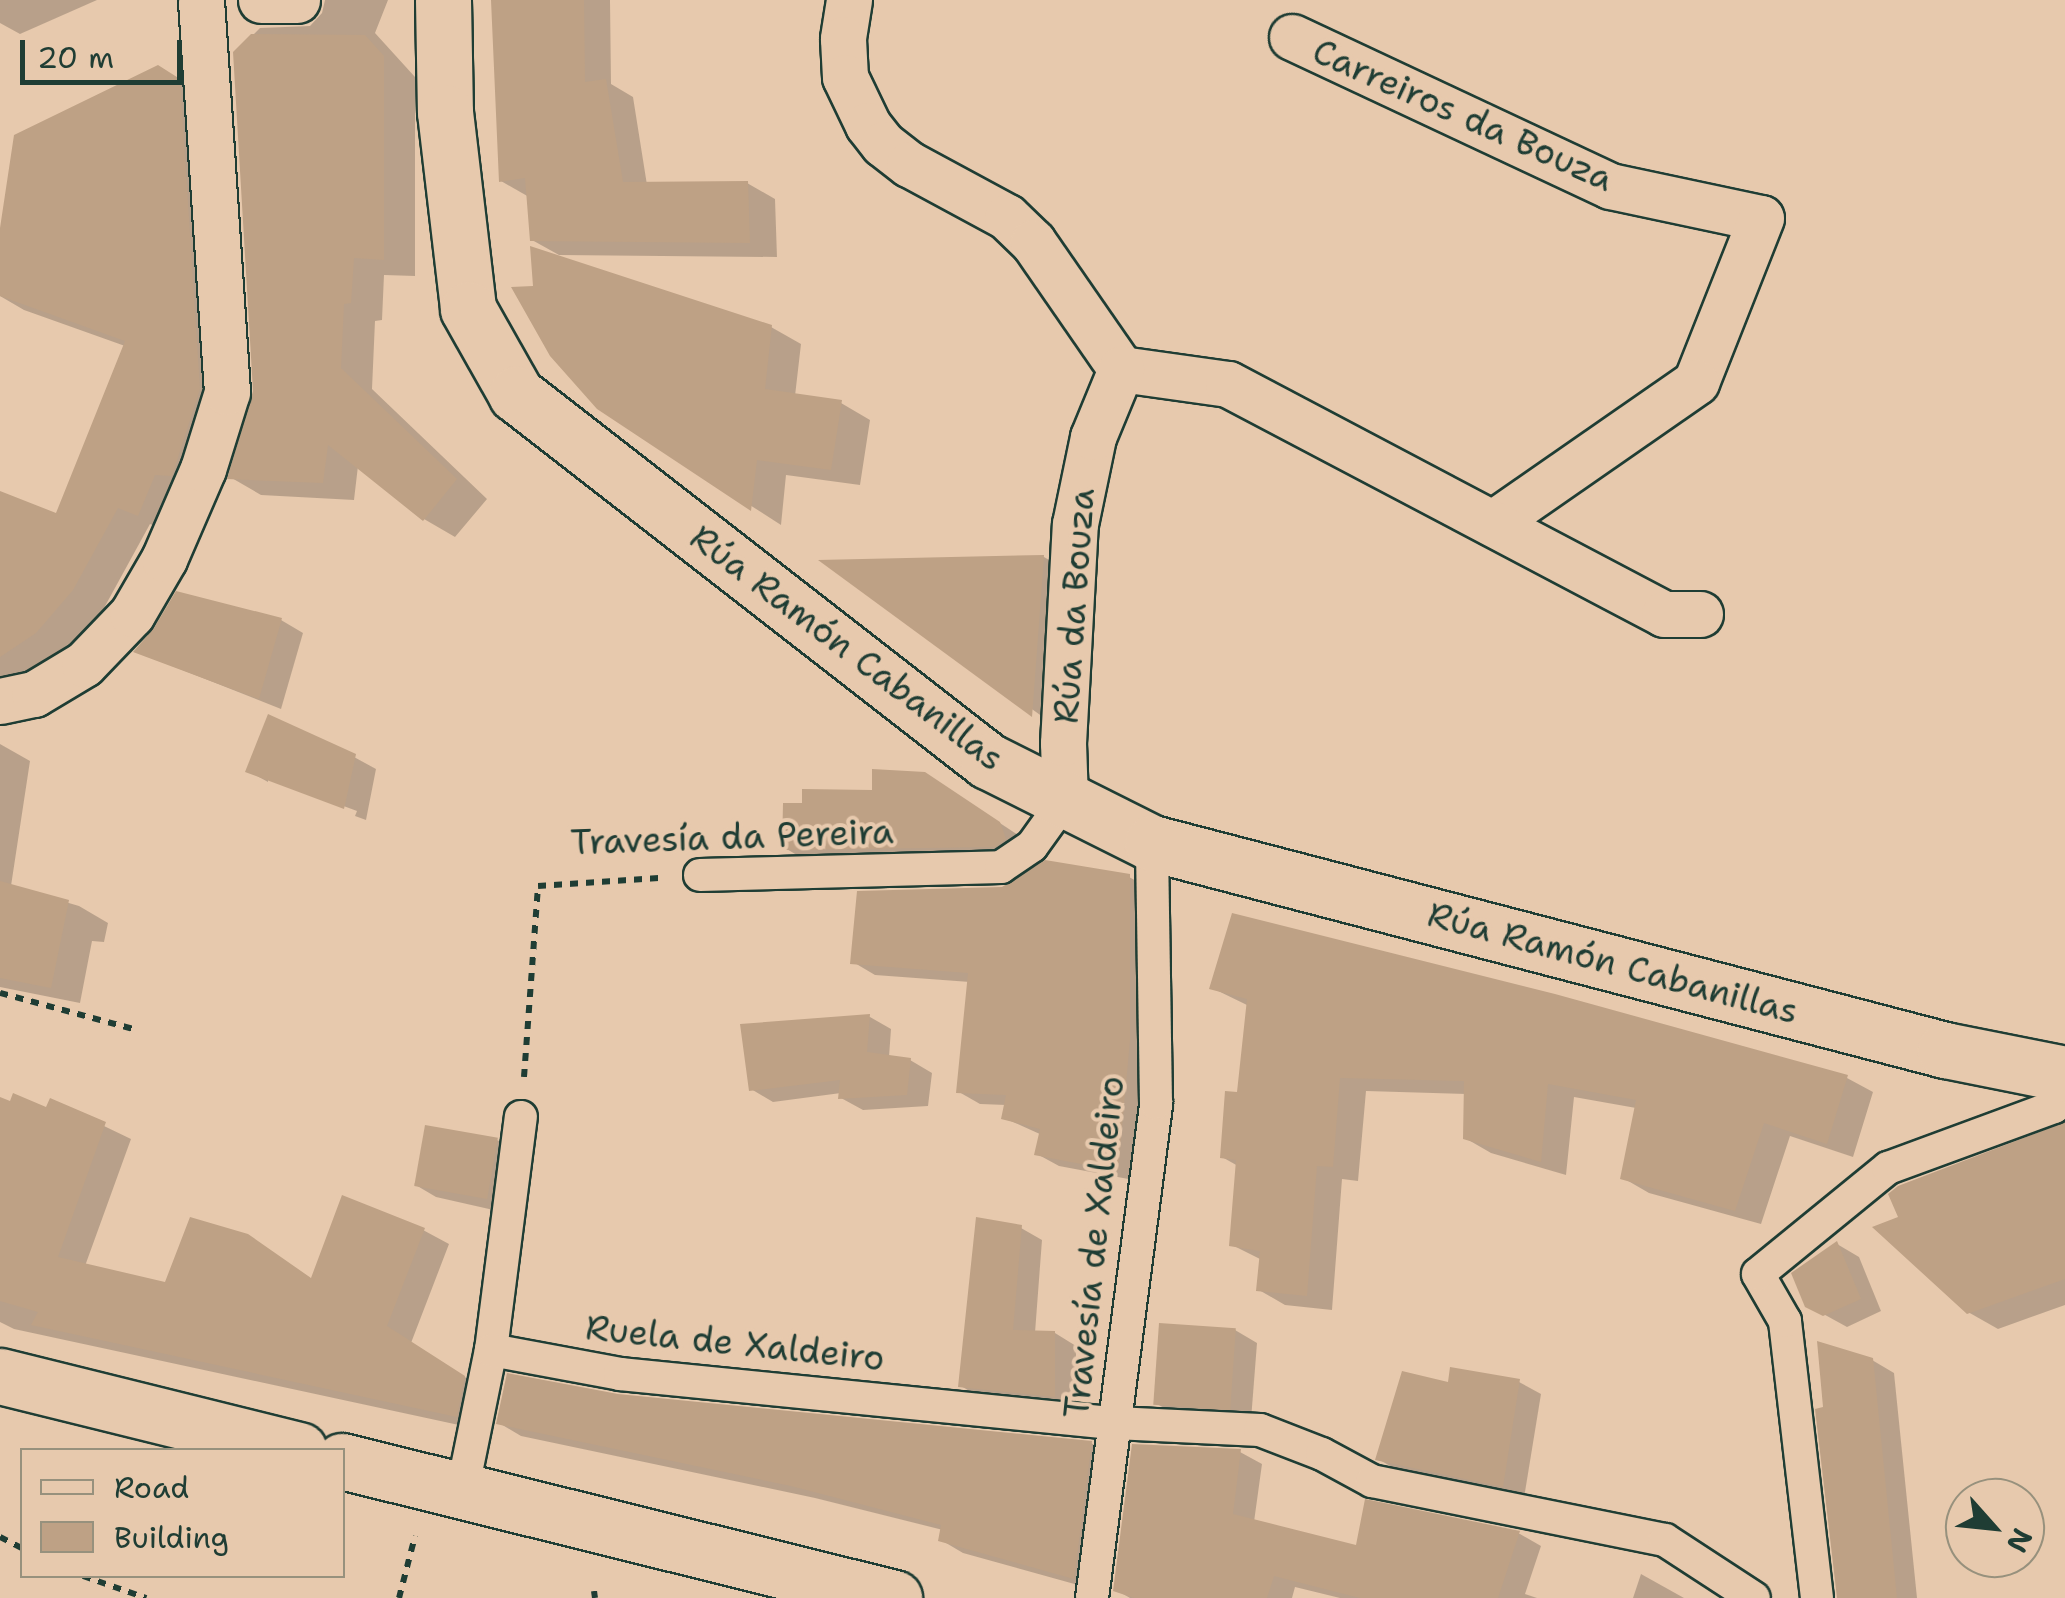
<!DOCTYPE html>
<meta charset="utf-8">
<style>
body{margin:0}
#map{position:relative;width:2065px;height:1598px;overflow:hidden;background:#e7c9ad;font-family:"Shantell Sans",sans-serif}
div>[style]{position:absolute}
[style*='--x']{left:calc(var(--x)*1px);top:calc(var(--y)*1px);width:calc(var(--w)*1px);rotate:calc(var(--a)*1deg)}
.shadow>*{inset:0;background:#0003}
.building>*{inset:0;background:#bea185;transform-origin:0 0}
.path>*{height:6px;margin-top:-3px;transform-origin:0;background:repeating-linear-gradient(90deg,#1f3d34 0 8px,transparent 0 16px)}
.roads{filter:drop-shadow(2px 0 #1f3d34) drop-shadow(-2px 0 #1f3d34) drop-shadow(0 2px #1f3d34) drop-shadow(0 -2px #1f3d34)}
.pedestrian>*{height:32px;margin:-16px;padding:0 16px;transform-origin:16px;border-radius:16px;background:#e7c9ad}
.minor>*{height:45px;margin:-22.5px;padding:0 22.5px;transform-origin:22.5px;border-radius:22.5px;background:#e7c9ad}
.tertiary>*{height:55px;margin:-27.5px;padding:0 27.5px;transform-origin:27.5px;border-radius:27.5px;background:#e7c9ad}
.primary>*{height:55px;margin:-27.5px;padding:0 27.5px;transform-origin:27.5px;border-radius:27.5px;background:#e7c9ad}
span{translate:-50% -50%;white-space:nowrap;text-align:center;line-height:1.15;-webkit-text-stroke:8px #e7c9ad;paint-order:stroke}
.street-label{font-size:35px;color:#1f3d34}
.legend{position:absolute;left:20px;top:1448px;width:325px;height:130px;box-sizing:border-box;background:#e7c9ad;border:2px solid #97917d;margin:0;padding:12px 18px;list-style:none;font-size:30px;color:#1f3d34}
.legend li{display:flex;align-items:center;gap:20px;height:50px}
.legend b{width:50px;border:2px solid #97917d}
.north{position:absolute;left:1945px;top:1478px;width:100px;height:100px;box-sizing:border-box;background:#e7c9ad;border:2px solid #97917d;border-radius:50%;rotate:117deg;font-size:28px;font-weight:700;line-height:40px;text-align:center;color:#1f3d34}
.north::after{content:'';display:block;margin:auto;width:35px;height:45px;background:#1f3d34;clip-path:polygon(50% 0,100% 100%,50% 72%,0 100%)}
.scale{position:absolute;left:20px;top:40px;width:162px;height:45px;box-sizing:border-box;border:5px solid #1f3d34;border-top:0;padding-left:12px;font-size:30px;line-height:35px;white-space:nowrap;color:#1f3d34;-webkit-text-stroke:8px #e7c9ad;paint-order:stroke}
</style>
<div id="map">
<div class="shadow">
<i style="clip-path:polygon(0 0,97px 0,20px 34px,0 23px)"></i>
<i style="clip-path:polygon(325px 0,388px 0,375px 33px,415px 77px,415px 276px,384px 275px,382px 320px,375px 321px,372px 389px,487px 499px,455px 537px,424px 519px,358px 466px,354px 500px,261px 495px,230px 477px,256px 391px,235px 53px,260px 28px,310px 26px,322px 13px)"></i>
<i style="clip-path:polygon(493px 0,610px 0,611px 84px,633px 97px,647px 185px,747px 183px,775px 199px,777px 257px,559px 255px,532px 240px,529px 197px,501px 181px)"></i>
<i style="clip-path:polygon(158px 68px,190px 86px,231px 408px,170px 532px,150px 524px,104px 608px,67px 651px,0 700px,0 494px,58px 517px,125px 346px,24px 310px,0 296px,0 244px)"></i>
<i style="clip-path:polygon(771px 327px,801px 344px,795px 396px,841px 403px,870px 420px,860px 485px,786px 475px,781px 525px,599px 408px)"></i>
<i style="clip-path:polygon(1044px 557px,1076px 576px,1064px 732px,825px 562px)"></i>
<i style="clip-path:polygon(281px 620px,303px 633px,281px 709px,137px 652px)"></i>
<i style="clip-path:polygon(0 744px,30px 761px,11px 886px,79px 906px,108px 923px,104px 942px,92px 941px,80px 1003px,0 987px)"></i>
<i style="clip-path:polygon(354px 757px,376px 769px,366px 820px,355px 816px,357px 811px,268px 778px,268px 782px,248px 771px)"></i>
<i style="clip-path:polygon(947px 788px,1021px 837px,1027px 852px,807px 861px,785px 848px,805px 805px)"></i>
<i style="clip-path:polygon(1129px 877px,1151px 889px,1139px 1181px,1059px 1166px,1037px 1154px,1042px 1135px,1004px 1118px,1006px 1105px,980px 1104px,959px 1092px,970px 982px,875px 975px,853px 962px,1002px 889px)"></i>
<i style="clip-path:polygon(1212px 988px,1554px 997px,1847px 1078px,1873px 1092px,1853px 1157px,1790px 1136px,1761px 1224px,1649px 1193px,1623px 1178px,1636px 1108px,1574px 1097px,1566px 1175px,1491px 1153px,1465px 1138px,1466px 1094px,1366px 1091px,1358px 1181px,1342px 1179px,1332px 1310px,1285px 1305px,1259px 1290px,1262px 1260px,1232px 1245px,1238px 1166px,1222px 1157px,1240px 1094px,1249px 1006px)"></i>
<i style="clip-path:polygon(870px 1017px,891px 1029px,889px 1057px,910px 1060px,932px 1073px,928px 1106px,863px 1110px,841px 1098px,841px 1093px,773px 1102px,751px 1089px,743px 1026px)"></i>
<i style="clip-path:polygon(0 1099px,47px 1111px,52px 1101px,131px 1139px,85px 1266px,167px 1285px,247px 1236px,313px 1280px,423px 1230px,449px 1244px,411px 1343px,490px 1393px,482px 1430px,14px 1329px,0 1322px)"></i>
<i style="clip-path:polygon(2065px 1126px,2065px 1305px,1998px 1329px,1968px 1312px,1901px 1218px)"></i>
<i style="clip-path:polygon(497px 1140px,519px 1153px,511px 1214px,436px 1197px,414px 1184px)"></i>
<i style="clip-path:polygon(1021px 1228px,1042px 1240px,1035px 1333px,1055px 1333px,1076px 1346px,1076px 1408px,983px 1399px,961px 1386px)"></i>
<i style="clip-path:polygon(1837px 1244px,1859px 1257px,1881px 1311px,1847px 1327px,1807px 1305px)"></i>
<i style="clip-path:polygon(1235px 1330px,1257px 1343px,1251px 1420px,1179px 1416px,1157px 1404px)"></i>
<i style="clip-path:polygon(1872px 1360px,1894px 1373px,1917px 1598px,1839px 1598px,1826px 1409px)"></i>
<i style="clip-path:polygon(1519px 1382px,1541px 1394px,1524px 1498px,1399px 1471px,1378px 1459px,1450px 1385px)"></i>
<i style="clip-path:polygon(499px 1423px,1091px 1443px,1113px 1456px,1096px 1590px,963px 1553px,941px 1540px,943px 1530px,815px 1498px,521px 1436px)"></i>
<i style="clip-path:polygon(1240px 1452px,1262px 1464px,1254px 1522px,1358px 1548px,1367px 1502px,1520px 1534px,1541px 1546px,1525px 1594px,1537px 1598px,1340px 1598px,1295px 1587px,1292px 1598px,1130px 1598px,1118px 1591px)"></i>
<i style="clip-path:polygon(1641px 1574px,1684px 1598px,1633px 1598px)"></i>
</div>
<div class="building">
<i style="clip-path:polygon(491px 0,584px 0,585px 82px,606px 79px,623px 182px,748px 181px,750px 243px,530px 241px,525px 178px,499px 182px)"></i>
<i style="clip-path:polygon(251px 34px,365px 35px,384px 56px,384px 260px,354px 258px,351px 303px,344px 304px,341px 368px,457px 479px,423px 521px,328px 445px,323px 483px,227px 479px,253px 391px,233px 52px)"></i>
<i style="clip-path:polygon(158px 65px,180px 79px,200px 389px,172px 476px,155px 475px,138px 516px,118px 508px,73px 590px,36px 633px,0 657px,0 491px,56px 513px,125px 341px,0 296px,0 228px,14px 135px)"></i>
<i style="clip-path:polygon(530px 246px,772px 325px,765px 389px,842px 400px,831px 470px,757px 460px,751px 511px,597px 409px,550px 356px,511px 287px,533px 286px)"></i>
<i style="clip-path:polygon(1044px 555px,1032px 717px,818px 560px)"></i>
<i style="clip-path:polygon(176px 591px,282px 618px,259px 699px,133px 652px,154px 628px)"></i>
<i style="clip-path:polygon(268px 714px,356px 754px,344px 809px,245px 772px)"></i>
<i style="clip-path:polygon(872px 769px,925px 772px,1000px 822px,1006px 839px,995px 847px,782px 850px,783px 803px,802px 803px,802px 789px,872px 790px)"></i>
<i style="clip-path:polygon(1045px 860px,1130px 874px,1130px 1040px,1118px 1171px,1034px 1155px,1040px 1129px,1001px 1119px,1006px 1095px,956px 1093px,968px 973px,850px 964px,857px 891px,1002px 887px)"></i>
<i style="clip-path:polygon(0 881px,69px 900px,51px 988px,0 978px)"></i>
<i style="clip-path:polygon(1232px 913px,1555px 994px,1848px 1075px,1827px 1144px,1764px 1123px,1735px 1211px,1620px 1179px,1636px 1100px,1548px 1084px,1541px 1162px,1463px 1139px,1464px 1081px,1340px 1078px,1333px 1167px,1317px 1166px,1307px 1296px,1256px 1291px,1260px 1251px,1229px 1246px,1236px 1160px,1220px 1158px,1225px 1091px,1237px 1092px,1247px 999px,1209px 989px)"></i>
<i style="clip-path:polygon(870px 1014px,867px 1052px,911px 1058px,907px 1095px,838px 1099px,840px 1080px,749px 1091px,740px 1024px)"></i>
<i style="clip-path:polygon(13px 1093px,46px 1107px,50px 1098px,106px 1122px,58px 1257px,165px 1282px,190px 1217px,248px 1234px,311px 1278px,342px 1195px,425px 1228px,387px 1326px,465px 1376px,457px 1417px,31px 1325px,38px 1312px,0 1301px,0 1097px,10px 1101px)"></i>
<i style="clip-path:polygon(2065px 1122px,2065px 1279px,1967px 1314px,1872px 1227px,1898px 1217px,1888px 1194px,1898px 1186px)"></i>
<i style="left:425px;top:1125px;width:74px;height:62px;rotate:10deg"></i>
<i style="clip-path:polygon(976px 1217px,1022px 1225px,1013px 1330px,1055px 1331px,1055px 1397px,958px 1387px)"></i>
<i style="clip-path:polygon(1837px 1241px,1861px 1299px,1823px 1316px,1805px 1307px,1791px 1273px)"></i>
<i style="left:1159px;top:1323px;width:77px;height:82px;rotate:4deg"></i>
<i style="clip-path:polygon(1817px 1341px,1873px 1358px,1897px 1598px,1837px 1598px,1815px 1409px,1823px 1407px)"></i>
<i style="clip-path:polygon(1450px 1367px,1520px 1379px,1503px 1487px,1375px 1460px,1402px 1371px,1448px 1382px)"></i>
<i style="clip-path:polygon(507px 1373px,618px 1394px,1092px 1441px,1074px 1579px,938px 1541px,941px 1525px,791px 1486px,496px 1424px)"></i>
<i style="clip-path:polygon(1132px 1444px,1241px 1449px,1233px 1514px,1356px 1545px,1365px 1499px,1520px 1531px,1498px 1598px,1360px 1598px,1274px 1576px,1267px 1598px,1134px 1598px,1113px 1591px)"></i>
</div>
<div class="path">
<i style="--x:0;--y:993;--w:142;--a:15.1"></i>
<i style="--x:524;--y:1077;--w:192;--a:-85.8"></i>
<i style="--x:538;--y:886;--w:121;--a:-3.8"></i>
<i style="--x:0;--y:1537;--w:25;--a:27"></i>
<i style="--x:83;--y:1576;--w:67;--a:19.2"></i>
<i style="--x:594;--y:1591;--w:7;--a:82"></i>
<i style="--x:399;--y:1598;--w:64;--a:-75.5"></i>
</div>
<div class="roads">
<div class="pedestrian">
<i style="--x:700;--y:875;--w:301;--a:-1.5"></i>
<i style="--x:1001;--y:867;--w:37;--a:-34"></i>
<i style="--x:1032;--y:846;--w:57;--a:-54.3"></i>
<i style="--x:491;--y:1350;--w:235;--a:-82.7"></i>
<i style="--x:462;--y:1492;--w:145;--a:-78.5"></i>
<i style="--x:491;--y:1350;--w:131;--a:10.5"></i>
<i style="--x:620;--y:1374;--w:497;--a:5.7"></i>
<i style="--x:1115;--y:1423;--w:145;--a:2.8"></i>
<i style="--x:1260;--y:1430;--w:66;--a:21.2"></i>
<i style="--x:1322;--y:1454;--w:57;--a:28.4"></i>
<i style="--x:1372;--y:1481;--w:299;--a:11.4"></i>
<i style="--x:1665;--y:1540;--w:106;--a:33.1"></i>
<i style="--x:1092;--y:1598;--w:499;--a:-82.6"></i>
<i style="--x:1156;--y:1103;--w:260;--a:-90.9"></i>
<i style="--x:1817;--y:1598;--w:279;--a:-96.6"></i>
<i style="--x:1785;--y:1321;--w:54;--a:-119.9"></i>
<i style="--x:1758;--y:1274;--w:168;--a:-39.2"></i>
<i style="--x:1888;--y:1168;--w:177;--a:-20.2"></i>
<i style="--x:2054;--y:1107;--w:25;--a:-63"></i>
</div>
<div class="minor">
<i style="--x:261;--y:0;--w:36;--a:0"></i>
<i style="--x:849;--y:0;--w:39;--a:99"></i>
<i style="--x:843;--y:39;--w:38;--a:87"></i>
<i style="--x:845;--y:77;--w:53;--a:64.4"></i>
<i style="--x:868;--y:125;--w:24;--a:52"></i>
<i style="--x:883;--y:144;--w:33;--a:38"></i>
<i style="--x:909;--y:164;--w:111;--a:28.4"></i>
<i style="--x:1007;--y:217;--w:36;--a:44"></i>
<i style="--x:1033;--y:242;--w:155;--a:55.3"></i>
<i style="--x:1292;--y:37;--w:351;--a:25.1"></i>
<i style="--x:1610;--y:186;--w:154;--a:12"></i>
<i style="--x:1761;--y:218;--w:176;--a:111.6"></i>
<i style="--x:1696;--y:382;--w:247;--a:145.2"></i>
<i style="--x:1121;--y:369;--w:108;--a:8"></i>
<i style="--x:1228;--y:384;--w:493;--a:27.8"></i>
<i style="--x:1664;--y:614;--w:36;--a:0"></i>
<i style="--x:0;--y:701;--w:35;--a:-12"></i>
<i style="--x:34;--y:694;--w:58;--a:-31"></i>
<i style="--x:84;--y:664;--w:69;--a:-46.2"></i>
<i style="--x:132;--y:614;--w:64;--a:-59.8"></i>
<i style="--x:164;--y:559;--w:98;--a:-66.6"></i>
<i style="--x:203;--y:469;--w:81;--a:-72.7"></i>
<i style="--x:227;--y:392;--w:393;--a:-93.8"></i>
<i style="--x:1065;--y:800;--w:57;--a:-92"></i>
<i style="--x:1063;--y:743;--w:219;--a:-86.9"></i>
<i style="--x:1075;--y:524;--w:89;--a:-78.3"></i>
<i style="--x:1093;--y:437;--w:74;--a:-67.6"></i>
</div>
<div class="tertiary">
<i style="--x:0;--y:1376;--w:308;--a:13.9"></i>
<i style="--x:342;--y:1461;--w:569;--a:13.94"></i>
</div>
<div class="primary">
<i style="--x:443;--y:0;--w:112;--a:89"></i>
<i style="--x:445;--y:112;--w:198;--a:83.3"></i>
<i style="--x:468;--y:309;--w:98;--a:60.5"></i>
<i style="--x:516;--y:394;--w:598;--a:37.87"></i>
<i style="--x:988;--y:761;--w:183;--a:26.6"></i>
<i style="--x:1152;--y:843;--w:820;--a:14.63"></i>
<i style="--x:1945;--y:1050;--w:122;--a:11.3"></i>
</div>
</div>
<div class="street-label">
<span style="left:1463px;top:115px;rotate:24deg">Carreiros da Bouza</span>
<span style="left:1074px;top:606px;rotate:-86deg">Rúa da Bouza</span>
<span style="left:847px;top:648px;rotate:37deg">Rúa Ramón Cabanillas</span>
<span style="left:732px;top:837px;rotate:-2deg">Travesía da Pereira</span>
<span style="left:1613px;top:963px;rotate:15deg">Rúa Ramón Cabanillas</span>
<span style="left:1094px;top:1247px;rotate:-84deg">Travesía de Xaldeiro</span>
<span style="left:735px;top:1343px;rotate:6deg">Ruela de Xaldeiro</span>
</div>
<ul class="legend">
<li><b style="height:12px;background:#e7c9ad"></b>Road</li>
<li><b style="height:28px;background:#bea185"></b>Building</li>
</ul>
<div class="north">N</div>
<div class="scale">20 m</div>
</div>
